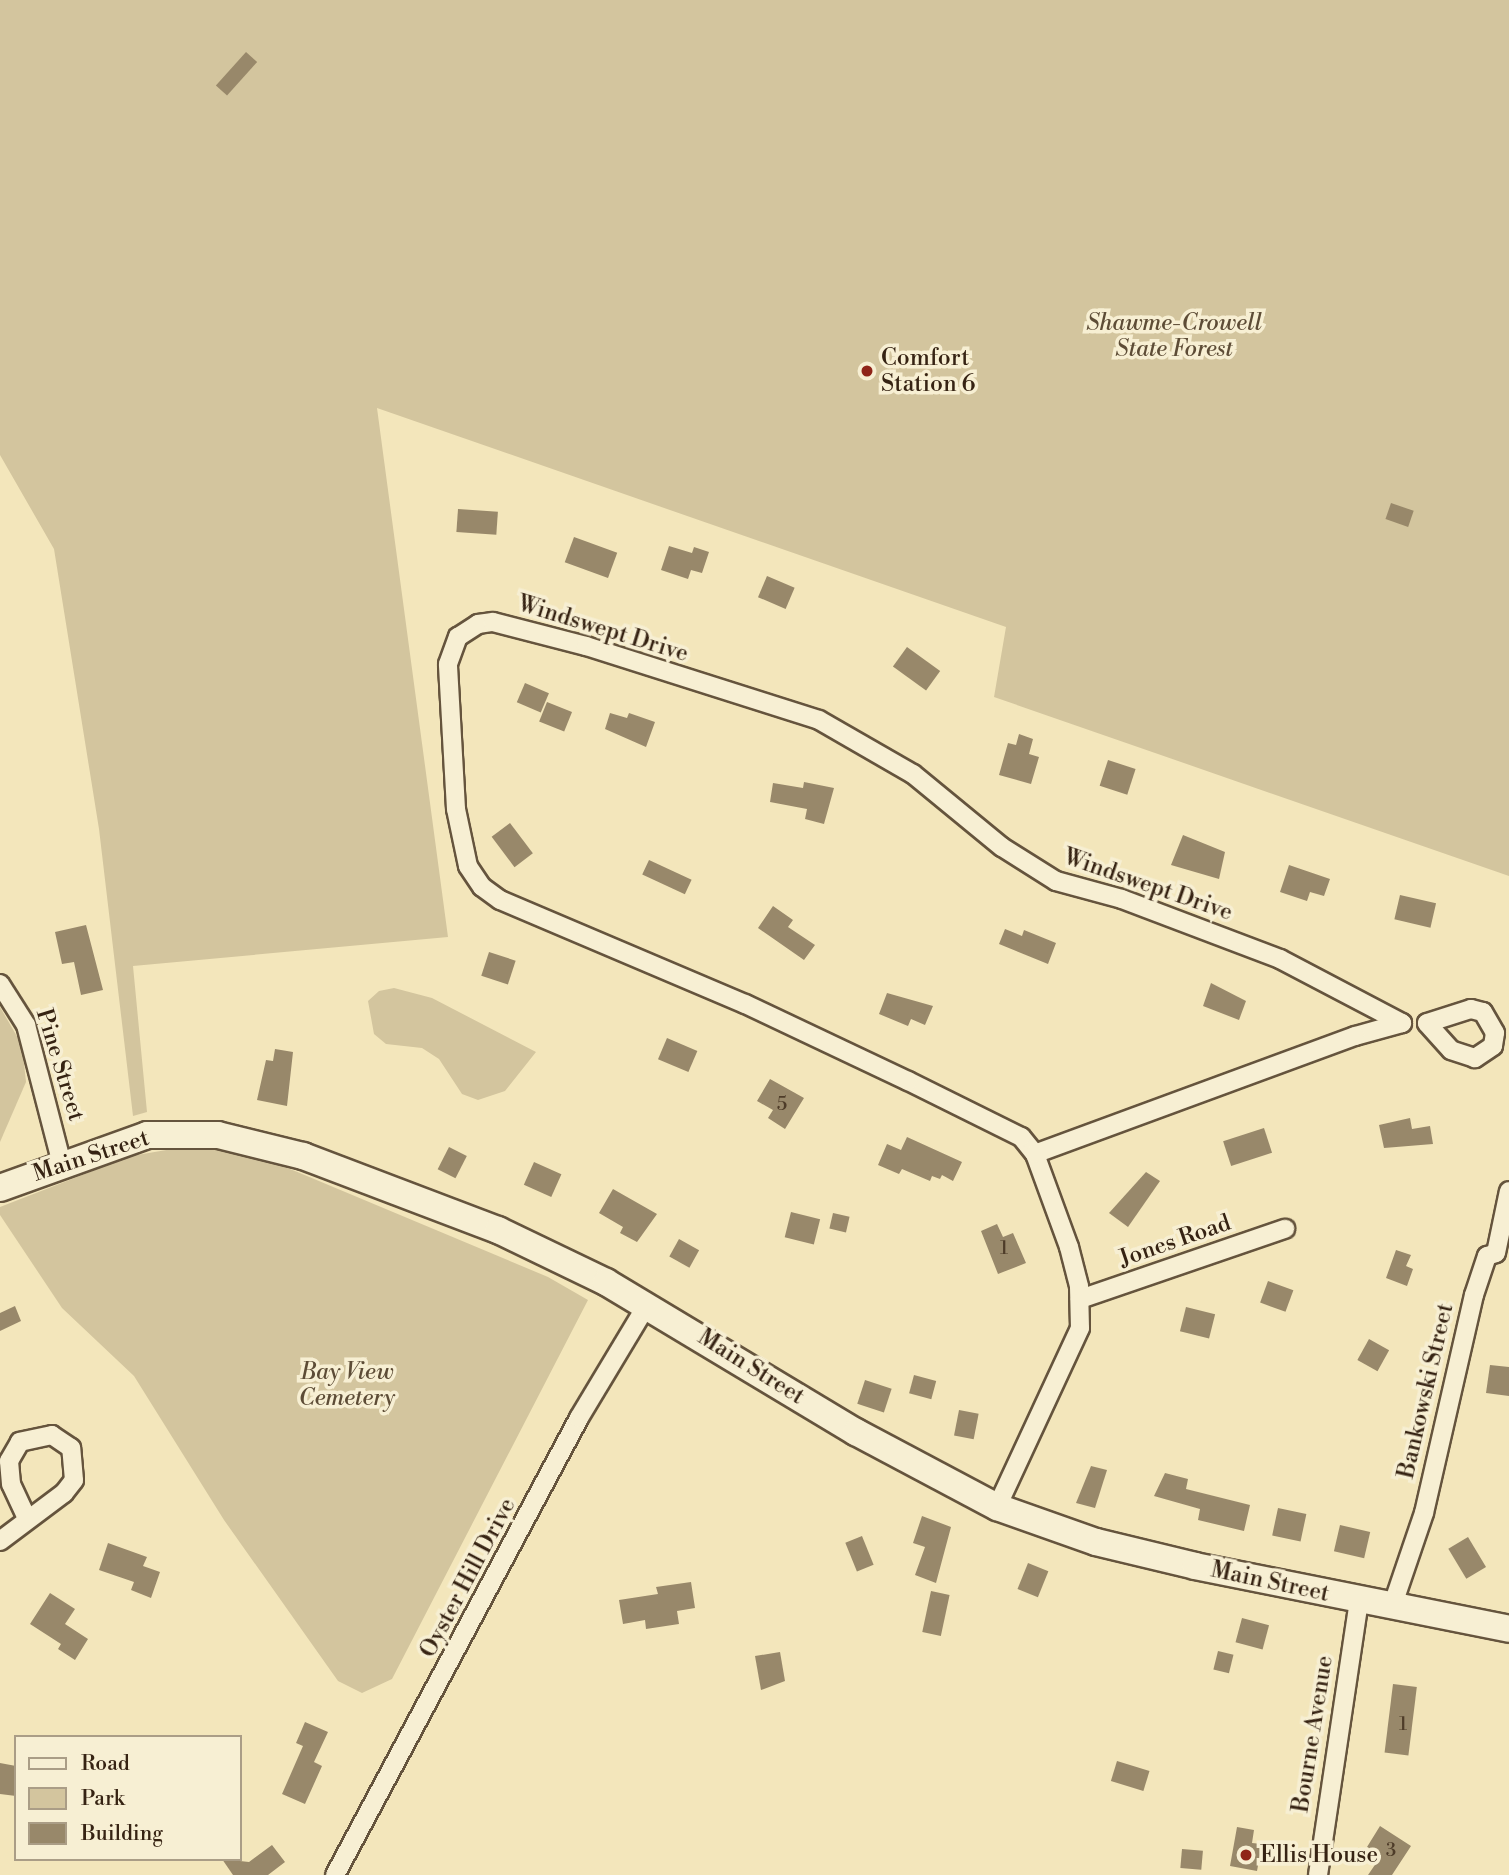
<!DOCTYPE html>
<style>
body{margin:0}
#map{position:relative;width:1509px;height:1875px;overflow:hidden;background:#f3e6bb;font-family:"Libre Bodoni",serif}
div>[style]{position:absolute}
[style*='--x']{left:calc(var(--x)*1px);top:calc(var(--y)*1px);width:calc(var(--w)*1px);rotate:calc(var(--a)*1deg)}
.green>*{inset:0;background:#d3c59e}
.building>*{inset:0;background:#98886a;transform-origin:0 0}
.roads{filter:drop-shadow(2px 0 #65543d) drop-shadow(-2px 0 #65543d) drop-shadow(0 2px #65543d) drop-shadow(0 -2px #65543d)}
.minor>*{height:18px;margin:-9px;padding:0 9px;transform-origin:9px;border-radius:9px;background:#f7efd3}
.secondary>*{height:26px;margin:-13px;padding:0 13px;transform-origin:13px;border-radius:13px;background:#f7efd3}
.dots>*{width:19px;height:19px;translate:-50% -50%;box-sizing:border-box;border:4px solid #f7efd3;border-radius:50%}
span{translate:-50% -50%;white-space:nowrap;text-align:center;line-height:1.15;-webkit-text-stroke:7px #f7efd3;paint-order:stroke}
.number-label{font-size:19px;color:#4e3c29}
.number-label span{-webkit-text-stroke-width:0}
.park-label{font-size:23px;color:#5d4c36;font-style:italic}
.poi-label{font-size:23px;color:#362313}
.left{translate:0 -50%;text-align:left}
.street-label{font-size:23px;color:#362313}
.legend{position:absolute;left:14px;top:1735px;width:228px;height:126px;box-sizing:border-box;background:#f7efd3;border:2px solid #aa9d86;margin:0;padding:9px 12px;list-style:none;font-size:21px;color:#362313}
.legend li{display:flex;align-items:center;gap:14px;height:35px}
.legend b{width:35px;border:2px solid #aa9d86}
</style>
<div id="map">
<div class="green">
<i style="clip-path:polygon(0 0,1509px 0,1509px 876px,994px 697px,1006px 627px,377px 408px,448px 937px,133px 966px,147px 1112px,133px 1116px,99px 829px,54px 549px,0 455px)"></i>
<i style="clip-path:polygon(394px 988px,432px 998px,536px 1052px,505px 1091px,478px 1100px,462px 1094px,439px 1059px,422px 1048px,386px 1044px,374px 1034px,368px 1001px,379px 991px)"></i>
<i style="clip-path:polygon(0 1007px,22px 1045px,26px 1082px,0 1142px)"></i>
<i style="clip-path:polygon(190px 1146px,252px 1155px,295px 1171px,548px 1277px,588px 1300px,392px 1679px,362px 1693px,338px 1681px,224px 1520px,134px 1376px,62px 1308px,0 1215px,0 1207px,131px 1156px)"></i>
</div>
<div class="building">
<i style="left:246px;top:52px;width:15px;height:45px;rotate:42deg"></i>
<i style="left:1391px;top:503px;width:24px;height:17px;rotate:19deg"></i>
<i style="left:458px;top:509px;width:40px;height:23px;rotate:4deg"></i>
<i style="left:574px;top:537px;width:46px;height:27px;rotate:20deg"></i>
<i style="clip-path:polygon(669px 546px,692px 553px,694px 547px,709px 552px,702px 573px,691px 570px,688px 579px,661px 570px)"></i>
<i style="left:767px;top:576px;width:30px;height:23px;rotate:23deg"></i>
<i style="left:907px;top:647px;width:41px;height:24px;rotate:36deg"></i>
<i style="left:525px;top:683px;width:26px;height:21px;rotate:23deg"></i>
<i style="left:547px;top:702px;width:27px;height:21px;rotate:22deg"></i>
<i style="clip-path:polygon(610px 713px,627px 718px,629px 713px,655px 722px,646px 747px,605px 729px)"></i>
<i style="clip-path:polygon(1019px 734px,1033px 739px,1029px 754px,1039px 757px,1031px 784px,999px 775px,1008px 743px,1016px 745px)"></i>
<i style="left:1108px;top:760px;width:29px;height:27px;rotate:18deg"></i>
<i style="clip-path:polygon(804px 782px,834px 788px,824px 824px,805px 819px,807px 809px,770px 802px,773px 783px,803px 788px)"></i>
<i style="left:510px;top:823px;width:38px;height:23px;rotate:53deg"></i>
<i style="clip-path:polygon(1183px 835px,1225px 852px,1219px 879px,1171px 865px)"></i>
<i style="left:649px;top:860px;width:47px;height:16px;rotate:25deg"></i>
<i style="clip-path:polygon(1289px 865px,1330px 879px,1324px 896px,1310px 892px,1307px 901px,1280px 892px)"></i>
<i style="left:1400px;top:895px;width:37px;height:25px;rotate:13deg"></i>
<i style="clip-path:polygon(773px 906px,793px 920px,788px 927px,815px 945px,804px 960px,758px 928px)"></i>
<i style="clip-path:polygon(86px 925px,103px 990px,81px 995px,74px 962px,62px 964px,55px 932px)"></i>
<i style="clip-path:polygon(1005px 929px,1022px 936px,1024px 930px,1056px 943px,1048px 964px,999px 944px)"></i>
<i style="left:489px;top:952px;width:28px;height:25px;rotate:18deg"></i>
<i style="clip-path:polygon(1211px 983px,1246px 1001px,1239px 1020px,1203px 1006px)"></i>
<i style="clip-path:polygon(887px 993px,933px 1006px,925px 1025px,911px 1019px,908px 1026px,879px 1014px)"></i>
<i style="left:667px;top:1038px;width:33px;height:23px;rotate:23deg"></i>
<i style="clip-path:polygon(275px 1049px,293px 1052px,287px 1106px,257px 1100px,266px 1060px,273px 1061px)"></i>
<i style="clip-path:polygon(770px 1079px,804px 1098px,785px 1129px,768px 1118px,773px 1110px,757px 1101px)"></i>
<i style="clip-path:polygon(1410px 1118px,1412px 1129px,1430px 1126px,1433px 1144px,1384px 1148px,1379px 1125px)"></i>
<i style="left:1264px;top:1128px;width:26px;height:43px;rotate:72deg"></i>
<i style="clip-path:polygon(907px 1137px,962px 1162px,953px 1181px,942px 1175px,940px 1179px,932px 1176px,930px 1181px,902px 1169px,899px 1174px,878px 1165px,887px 1144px,901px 1150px)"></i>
<i style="left:449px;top:1147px;width:20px;height:25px;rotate:27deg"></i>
<i style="left:534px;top:1162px;width:30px;height:25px;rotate:24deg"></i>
<i style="clip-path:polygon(1146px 1172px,1160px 1181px,1128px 1227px,1109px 1213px)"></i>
<i style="clip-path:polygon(613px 1189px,657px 1214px,637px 1242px,620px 1233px,623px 1227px,599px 1213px)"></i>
<i style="left:791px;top:1212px;width:30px;height:26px;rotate:14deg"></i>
<i style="left:833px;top:1213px;width:17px;height:16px;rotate:13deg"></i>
<i style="clip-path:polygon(997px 1224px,1003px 1237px,1013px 1233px,1026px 1263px,998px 1274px,981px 1231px)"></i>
<i style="left:679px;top:1239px;width:23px;height:20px;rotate:29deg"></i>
<i style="clip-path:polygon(1396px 1250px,1411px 1255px,1406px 1266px,1413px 1269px,1407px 1286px,1386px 1278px)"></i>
<i style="left:1268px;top:1281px;width:27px;height:23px;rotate:20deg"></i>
<i style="clip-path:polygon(15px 1306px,21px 1321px,0 1331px,0 1313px)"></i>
<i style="left:1186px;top:1307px;width:30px;height:25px;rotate:14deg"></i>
<i style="left:1369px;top:1339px;width:23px;height:24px;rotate:29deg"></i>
<i style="clip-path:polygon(1490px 1365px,1509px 1367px,1509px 1396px,1486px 1393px)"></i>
<i style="left:914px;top:1375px;width:23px;height:19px;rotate:15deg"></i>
<i style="left:865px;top:1380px;width:28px;height:25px;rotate:18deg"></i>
<i style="left:959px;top:1410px;width:20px;height:26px;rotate:11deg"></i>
<i style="clip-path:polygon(1091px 1466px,1107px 1470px,1095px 1508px,1076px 1503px)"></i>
<i style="clip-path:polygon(1165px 1473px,1188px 1479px,1186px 1489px,1250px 1505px,1244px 1531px,1198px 1520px,1200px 1509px,1154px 1496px)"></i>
<i style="left:1278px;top:1508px;width:29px;height:28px;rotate:12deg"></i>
<i style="clip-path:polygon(922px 1516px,951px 1527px,936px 1583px,915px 1575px,925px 1547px,913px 1543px)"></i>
<i style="left:1340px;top:1525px;width:31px;height:27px;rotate:13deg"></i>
<i style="left:862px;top:1536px;width:31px;height:18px;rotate:68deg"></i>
<i style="left:1468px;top:1537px;width:35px;height:23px;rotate:59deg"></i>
<i style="clip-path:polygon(108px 1543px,147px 1557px,143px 1566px,160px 1572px,151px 1598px,131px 1590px,134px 1582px,99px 1570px)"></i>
<i style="left:1028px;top:1563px;width:22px;height:28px;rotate:22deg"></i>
<i style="clip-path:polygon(691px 1582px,695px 1608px,677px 1611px,679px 1624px,646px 1629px,645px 1620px,623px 1624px,619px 1600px,658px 1594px,656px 1587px)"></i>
<i style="left:931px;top:1591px;width:19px;height:42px;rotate:12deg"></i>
<i style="clip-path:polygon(50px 1593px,75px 1609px,65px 1624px,88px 1639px,75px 1660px,58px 1649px,61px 1644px,30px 1624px)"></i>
<i style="left:1242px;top:1618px;width:28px;height:25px;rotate:15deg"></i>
<i style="left:1218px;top:1651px;width:16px;height:19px;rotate:14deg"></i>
<i style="clip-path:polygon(780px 1652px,785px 1681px,761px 1690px,755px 1656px)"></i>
<i style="left:1393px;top:1684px;width:24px;height:69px;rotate:7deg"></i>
<i style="clip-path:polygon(305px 1722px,328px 1732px,314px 1762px,322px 1766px,305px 1804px,282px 1794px,303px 1746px,296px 1743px)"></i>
<i style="left:1117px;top:1761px;width:34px;height:21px;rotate:17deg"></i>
<i style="clip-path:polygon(0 1763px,16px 1766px,16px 1796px,0 1794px)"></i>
<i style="clip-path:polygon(1380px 1826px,1411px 1846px,1392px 1875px,1368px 1875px,1381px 1856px,1367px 1847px)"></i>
<i style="clip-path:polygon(1237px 1827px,1254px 1830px,1252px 1843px,1262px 1844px,1257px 1871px,1230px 1866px)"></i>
<i style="clip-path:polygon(272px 1845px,285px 1862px,268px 1875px,233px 1875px,222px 1859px,249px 1862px)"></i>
<i style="left:1182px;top:1849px;width:21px;height:19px;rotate:5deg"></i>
</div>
<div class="roads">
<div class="minor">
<i style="--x:0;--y:984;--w:49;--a:57.6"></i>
<i style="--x:26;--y:1025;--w:144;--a:75.5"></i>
<i style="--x:1471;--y:1009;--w:12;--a:14"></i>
<i style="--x:1483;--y:1012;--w:24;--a:60"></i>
<i style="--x:1495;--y:1033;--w:13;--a:99"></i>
<i style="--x:1493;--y:1046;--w:22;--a:146"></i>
<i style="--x:1475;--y:1058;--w:25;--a:-162"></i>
<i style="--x:1451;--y:1050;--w:36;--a:-132"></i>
<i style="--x:1427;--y:1023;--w:46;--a:-17.7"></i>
<i style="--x:1080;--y:1299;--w:217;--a:-18.9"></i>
<i style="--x:997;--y:1507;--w:197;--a:-65.1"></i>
<i style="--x:1080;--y:1328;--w:42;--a:-91.4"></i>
<i style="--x:1079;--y:1286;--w:40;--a:-104.4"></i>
<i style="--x:1069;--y:1247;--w:99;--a:-110.1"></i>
<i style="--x:1035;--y:1154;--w:22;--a:-129"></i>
<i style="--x:1021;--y:1137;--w:126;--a:-153.6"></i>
<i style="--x:908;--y:1081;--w:180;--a:-154.7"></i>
<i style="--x:745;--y:1004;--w:266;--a:-157"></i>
<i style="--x:500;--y:900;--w:22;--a:-144"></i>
<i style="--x:482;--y:887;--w:25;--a:-124"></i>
<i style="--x:468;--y:866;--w:58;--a:-101.9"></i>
<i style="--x:456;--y:809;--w:145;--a:-93.2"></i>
<i style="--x:448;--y:664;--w:29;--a:-70"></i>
<i style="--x:458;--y:637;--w:24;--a:-33"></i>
<i style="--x:478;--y:624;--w:15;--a:-8"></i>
<i style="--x:493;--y:622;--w:96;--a:14.5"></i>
<i style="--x:586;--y:646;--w:244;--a:17.6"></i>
<i style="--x:819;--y:720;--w:108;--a:29.9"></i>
<i style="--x:913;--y:774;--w:115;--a:39.4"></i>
<i style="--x:1002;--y:847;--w:64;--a:32.2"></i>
<i style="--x:1056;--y:881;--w:68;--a:15.3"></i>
<i style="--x:1122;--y:899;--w:169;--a:20.8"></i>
<i style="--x:1280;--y:959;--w:138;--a:27.7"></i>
<i style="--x:1402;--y:1023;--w:49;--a:164.5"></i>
<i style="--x:1355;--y:1036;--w:341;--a:159.8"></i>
<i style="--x:0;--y:1541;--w:80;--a:-36.9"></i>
<i style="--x:64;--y:1493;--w:16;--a:-52"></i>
<i style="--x:74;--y:1480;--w:32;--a:-95"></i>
<i style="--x:71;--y:1448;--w:23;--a:-146"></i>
<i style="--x:52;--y:1435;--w:33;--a:168"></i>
<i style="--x:20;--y:1442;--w:22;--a:120"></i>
<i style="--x:9;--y:1461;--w:23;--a:85"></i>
<i style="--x:11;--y:1484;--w:38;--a:65"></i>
<i style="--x:1392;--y:1607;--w:99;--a:-71.2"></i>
<i style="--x:1424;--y:1513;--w:224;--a:-77.1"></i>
<i style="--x:1474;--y:1295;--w:41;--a:-71.6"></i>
<i style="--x:1487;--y:1256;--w:9;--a:-18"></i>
<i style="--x:1496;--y:1253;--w:63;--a:-78.2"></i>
<i style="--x:335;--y:1875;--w:518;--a:-61.9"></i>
<i style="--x:579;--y:1418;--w:132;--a:-59"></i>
<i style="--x:1318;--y:1875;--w:278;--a:-81.5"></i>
</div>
<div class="secondary">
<i style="--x:0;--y:1188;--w:156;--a:-19.8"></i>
<i style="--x:147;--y:1135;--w:71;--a:0"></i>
<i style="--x:218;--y:1135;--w:88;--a:13.9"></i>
<i style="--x:303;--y:1156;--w:209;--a:20.8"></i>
<i style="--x:498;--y:1230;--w:120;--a:25.7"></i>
<i style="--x:606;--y:1282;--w:292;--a:31"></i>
<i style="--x:856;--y:1432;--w:160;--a:28"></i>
<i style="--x:997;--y:1507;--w:105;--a:19.5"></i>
<i style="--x:1096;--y:1542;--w:102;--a:13.6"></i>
<i style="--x:1195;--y:1566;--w:320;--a:11.3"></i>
</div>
</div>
<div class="dots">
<i style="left:867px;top:371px;background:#8f2418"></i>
<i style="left:1246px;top:1855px;background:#8f2418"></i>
</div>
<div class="number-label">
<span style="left:782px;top:1105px">5</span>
<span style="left:1004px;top:1249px">1</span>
<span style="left:1403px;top:1725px">1</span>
<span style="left:1391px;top:1851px">3</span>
</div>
<div class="park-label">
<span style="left:1174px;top:336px">Shawme-Crowell<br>State Forest</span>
<span style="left:347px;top:1385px">Bay View<br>Cemetery</span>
</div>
<div class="poi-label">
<span class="left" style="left:881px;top:371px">Comfort<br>Station 6</span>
<span class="left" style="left:1260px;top:1855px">Ellis House</span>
</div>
<div class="street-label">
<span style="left:603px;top:629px;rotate:17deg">Windswept Drive</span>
<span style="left:1148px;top:885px;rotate:19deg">Windswept Drive</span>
<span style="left:60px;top:1065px;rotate:73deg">Pine Street</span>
<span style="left:91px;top:1156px;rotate:-18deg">Main Street</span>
<span style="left:1175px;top:1241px;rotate:-19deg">Jones Road</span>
<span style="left:751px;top:1367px;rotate:32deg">Main Street</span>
<span style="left:1426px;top:1391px;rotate:-77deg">Bankowski Street</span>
<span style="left:468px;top:1578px;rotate:-62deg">Oyster Hill Drive</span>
<span style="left:1270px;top:1582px;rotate:12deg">Main Street</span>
<span style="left:1313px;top:1734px;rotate:-81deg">Bourne Avenue</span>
</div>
<ul class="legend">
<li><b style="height:9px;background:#f7efd3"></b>Road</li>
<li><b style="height:19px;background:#d3c59e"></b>Park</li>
<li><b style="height:19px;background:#98886a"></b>Building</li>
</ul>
</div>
